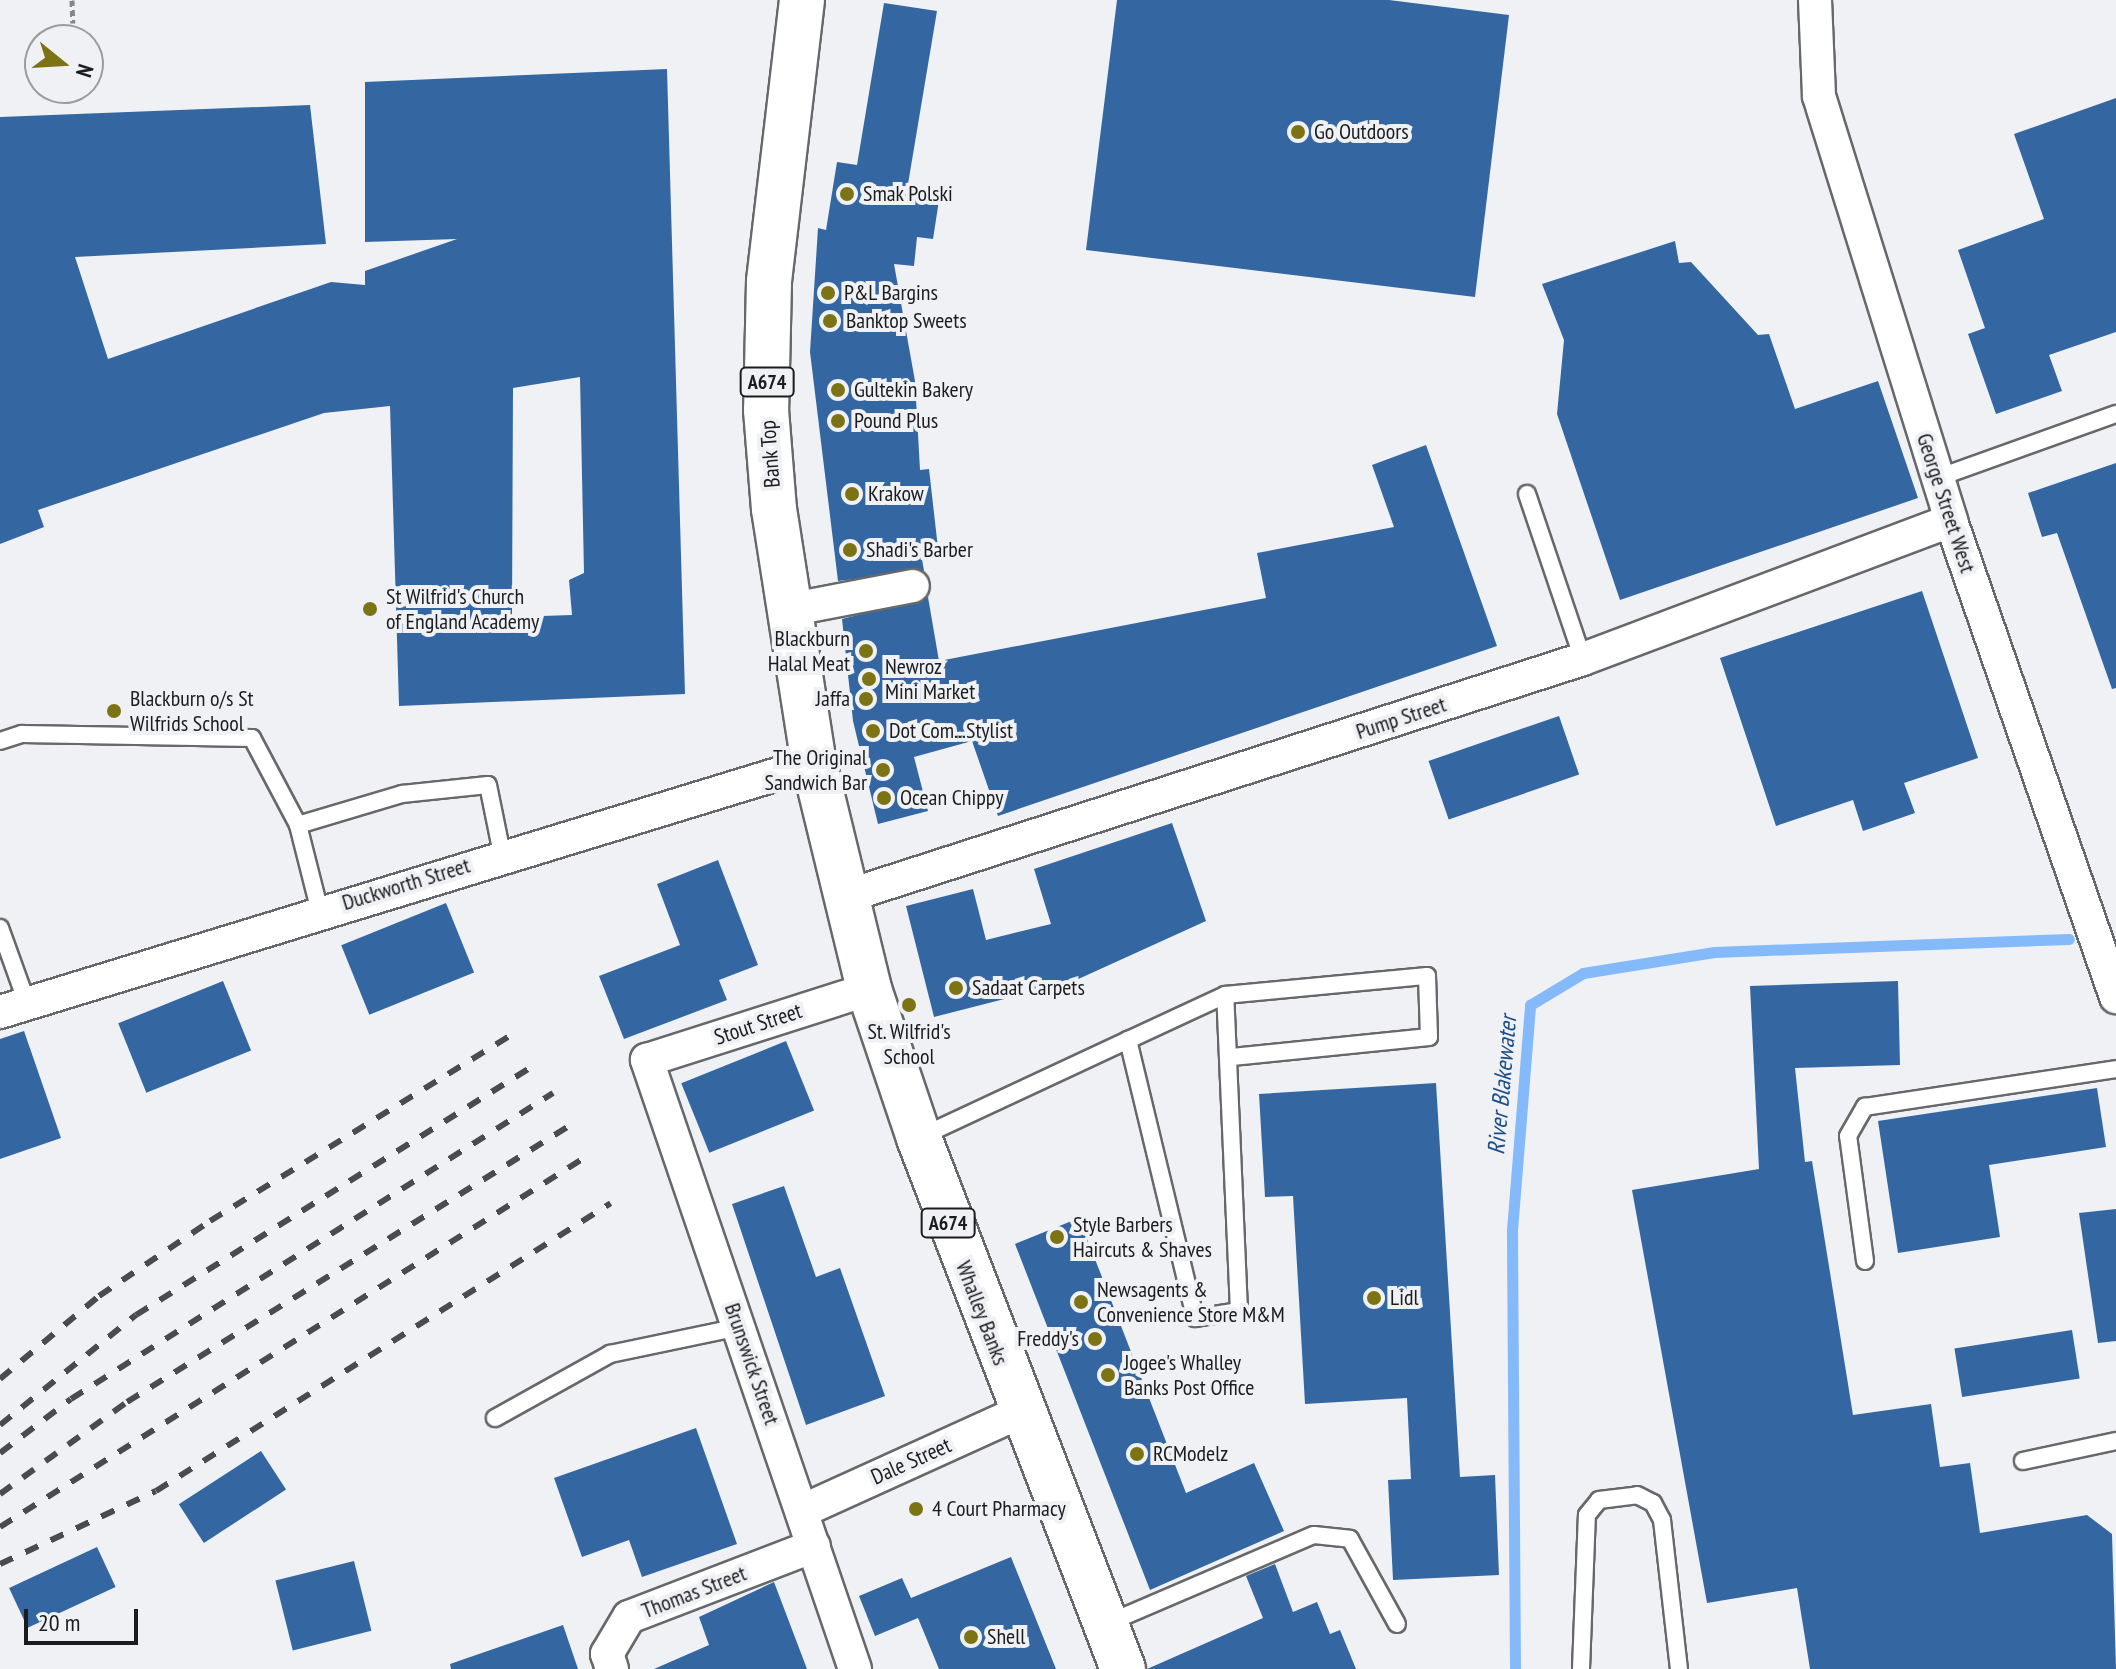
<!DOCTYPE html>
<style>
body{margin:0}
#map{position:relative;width:2116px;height:1669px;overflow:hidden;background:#eff1f5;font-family:"PT Sans Narrow",sans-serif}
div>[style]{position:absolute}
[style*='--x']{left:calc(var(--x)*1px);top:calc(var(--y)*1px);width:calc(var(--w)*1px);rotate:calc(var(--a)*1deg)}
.stream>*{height:11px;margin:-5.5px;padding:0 5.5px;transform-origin:5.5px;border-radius:5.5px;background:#84baf9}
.building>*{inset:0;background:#3467a1;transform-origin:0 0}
.path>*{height:5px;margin-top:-2.5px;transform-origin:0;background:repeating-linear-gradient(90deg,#85878a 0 6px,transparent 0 10px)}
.roads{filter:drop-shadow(2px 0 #66686b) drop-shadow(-2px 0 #66686b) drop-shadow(0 2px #66686b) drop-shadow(0 -2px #66686b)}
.service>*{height:16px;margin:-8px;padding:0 8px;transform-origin:8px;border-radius:8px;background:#fff}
.minor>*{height:32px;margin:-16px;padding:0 16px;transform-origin:16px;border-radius:16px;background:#fff}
.primary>*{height:44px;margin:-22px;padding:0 22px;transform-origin:22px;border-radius:22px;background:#fff}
.rail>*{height:6px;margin-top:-3px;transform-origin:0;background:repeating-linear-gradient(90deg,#494b4d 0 14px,transparent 0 28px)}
.dots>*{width:22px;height:22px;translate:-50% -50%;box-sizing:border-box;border:4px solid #eff1f5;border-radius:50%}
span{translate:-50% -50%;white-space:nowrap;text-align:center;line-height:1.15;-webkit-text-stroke:8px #eff1f5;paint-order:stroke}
.shield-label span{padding:2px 6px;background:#eff1f5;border:2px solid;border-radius:6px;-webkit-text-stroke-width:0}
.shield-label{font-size:20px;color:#1b1c1e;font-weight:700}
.poi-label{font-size:22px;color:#1b1c1e}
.left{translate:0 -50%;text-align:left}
.right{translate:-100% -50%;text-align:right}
.street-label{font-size:22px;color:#1b1c1e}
.water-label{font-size:24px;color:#194e88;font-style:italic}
.north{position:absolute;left:24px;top:24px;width:80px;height:80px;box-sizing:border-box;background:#eff1f5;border:2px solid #9a9c9f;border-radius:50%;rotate:108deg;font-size:22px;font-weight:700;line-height:32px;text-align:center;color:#1b1c1e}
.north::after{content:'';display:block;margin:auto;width:28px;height:36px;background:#7c7315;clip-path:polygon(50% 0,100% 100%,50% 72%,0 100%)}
.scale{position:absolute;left:24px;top:1609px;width:114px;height:36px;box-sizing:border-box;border:4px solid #1b1c1e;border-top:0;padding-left:10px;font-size:24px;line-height:28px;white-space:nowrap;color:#1b1c1e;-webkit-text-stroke:6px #eff1f5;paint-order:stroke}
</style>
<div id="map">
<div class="stream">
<i style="--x:1515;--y:1669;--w:439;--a:-90.4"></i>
<i style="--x:1512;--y:1230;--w:226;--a:-85.4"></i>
<i style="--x:1530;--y:1005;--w:62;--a:-31.1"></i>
<i style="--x:1583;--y:973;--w:133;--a:-9.1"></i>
<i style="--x:1714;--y:952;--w:355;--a:-2.1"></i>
</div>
<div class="building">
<i style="clip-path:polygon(1117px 0,1389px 0,1509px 15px,1475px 297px,1086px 250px)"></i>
<i style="clip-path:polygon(884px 3px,937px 11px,907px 190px,940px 194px,933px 239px,917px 237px,914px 266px,894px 264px,915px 381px,920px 470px,929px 469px,939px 557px,922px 559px,924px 571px,838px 581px,810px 352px,818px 228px,826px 230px,837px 162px,857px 165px)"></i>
<i style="clip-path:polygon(evenodd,667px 69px,685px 694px,399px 706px,390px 406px,324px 413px,38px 510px,44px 527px,0 544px,0 117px,310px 105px,326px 244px,75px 257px,108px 359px,331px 282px,365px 285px,365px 271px,457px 239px,365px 242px,365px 82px,667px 69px,580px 377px,584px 573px,569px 580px,572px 615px,512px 617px,513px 388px,580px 377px)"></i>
<i style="clip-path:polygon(2116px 98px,2116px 332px,2049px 355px,2062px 391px,1996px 414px,1968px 334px,1985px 328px,1958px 250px,2044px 219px,2014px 134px)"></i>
<i style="clip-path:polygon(1675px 241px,1679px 263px,1691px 262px,1758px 335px,1769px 334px,1795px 409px,1878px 381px,1918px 498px,1620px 600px,1557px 414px,1564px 340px,1542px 284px)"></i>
<i style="clip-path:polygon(1426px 445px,1497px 646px,998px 816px,972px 741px,914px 757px,928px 811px,878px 824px,853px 721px,842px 619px,928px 597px,939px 661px,1266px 598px,1257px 553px,1394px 527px,1372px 465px)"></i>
<i style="clip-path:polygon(2116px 463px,2116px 688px,2112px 689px,2057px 533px,2042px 537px,2028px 493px)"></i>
<i style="clip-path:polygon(1922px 591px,1978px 758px,1904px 783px,1915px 813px,1863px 831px,1853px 800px,1776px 826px,1720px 658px)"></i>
<i style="left:1559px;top:716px;width:62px;height:138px;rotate:71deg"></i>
<i style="clip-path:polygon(1172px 823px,1206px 921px,1074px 981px,934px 1017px,906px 906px,973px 889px,986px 940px,1051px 924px,1034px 869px)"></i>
<i style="clip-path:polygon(718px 860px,758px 965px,719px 980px,727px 1000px,624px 1039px,599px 976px,680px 945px,657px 884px)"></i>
<i style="left:446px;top:903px;width:75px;height:113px;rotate:68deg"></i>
<i style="left:223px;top:981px;width:75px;height:113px;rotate:68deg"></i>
<i style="clip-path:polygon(1898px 981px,1900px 1065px,1795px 1068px,1805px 1162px,1812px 1161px,1853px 1415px,1931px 1404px,1940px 1467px,1970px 1463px,1980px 1533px,2087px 1515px,2112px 1534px,2116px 1669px,1810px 1669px,1797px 1588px,1707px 1603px,1632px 1190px,1759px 1169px,1750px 986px)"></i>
<i style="clip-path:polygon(24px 1031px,61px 1138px,0 1159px,0 1039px)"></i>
<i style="left:786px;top:1041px;width:75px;height:113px;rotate:68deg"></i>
<i style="clip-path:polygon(1436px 1083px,1460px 1477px,1495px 1475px,1499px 1575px,1393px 1580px,1388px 1480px,1411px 1479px,1407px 1398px,1305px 1404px,1293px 1196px,1265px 1197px,1259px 1094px)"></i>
<i style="clip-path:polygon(2097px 1088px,2106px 1147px,1989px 1165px,2000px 1237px,1898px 1253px,1878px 1121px)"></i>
<i style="clip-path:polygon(784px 1186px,816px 1277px,840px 1268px,885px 1396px,806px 1425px,732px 1204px)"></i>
<i style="clip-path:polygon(2116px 1209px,2116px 1341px,2098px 1343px,2079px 1213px)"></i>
<i style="clip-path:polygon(1079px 1218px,1186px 1493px,1254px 1463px,1284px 1531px,1150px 1590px,1015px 1244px)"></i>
<i style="left:2072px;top:1330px;width:49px;height:119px;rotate:81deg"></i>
<i style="clip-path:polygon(696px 1428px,737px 1544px,642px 1577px,629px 1540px,582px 1557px,554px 1478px)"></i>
<i style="left:261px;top:1451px;width:46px;height:98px;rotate:57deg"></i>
<i style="left:97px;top:1547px;width:44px;height:97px;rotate:65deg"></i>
<i style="clip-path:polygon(1011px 1557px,1056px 1669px,939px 1669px,918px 1618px,875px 1636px,859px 1596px,902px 1578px,911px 1598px)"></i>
<i style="left:354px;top:1561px;width:72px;height:81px;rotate:76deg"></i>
<i style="clip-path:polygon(1275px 1564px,1293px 1612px,1317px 1602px,1330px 1634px,1340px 1630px,1356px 1669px,1147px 1669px,1263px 1618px,1246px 1576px)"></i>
<i style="clip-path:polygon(774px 1582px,807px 1669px,654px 1669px,709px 1645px,699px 1617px)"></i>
<i style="clip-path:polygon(563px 1625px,578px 1669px,451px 1669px,450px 1664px)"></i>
</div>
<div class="path">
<i style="--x:72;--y:0;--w:23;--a:88"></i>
</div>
<div class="roads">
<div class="service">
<i style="--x:1937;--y:478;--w:190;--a:-19.7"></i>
<i style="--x:1527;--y:494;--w:174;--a:71.3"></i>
<i style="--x:0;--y:741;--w:23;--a:-18"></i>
<i style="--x:22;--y:734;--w:230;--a:1"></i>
<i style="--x:252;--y:738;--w:98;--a:62.1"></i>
<i style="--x:298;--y:825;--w:90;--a:75.8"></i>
<i style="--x:298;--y:825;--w:109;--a:-16.6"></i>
<i style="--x:402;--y:794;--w:86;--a:-6"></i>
<i style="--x:488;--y:785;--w:70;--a:78.5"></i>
<i style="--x:0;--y:928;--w:80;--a:70.2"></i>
<i style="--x:1225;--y:995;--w:203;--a:-5.4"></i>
<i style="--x:1427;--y:976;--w:61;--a:88.1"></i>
<i style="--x:1429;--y:1037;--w:198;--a:174.2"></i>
<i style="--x:920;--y:1137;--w:230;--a:-25"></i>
<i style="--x:1128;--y:1040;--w:286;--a:76.4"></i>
<i style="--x:1195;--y:1318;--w:45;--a:-9"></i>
<i style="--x:1239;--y:1311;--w:316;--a:-92.5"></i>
<i style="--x:1225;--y:995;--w:107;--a:155.1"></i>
<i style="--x:1865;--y:1261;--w:126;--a:-97.7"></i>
<i style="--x:1848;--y:1136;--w:34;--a:-60"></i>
<i style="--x:1865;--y:1107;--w:254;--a:-8.6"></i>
<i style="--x:495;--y:1418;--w:132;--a:-29.1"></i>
<i style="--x:610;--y:1354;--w:132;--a:-11.8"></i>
<i style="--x:2023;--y:1461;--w:95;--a:-12.1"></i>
<i style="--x:1106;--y:1624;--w:226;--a:-23.2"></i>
<i style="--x:1314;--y:1535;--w:36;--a:6"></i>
<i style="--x:1350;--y:1539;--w:97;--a:61.1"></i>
<i style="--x:1581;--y:1669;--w:154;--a:-87.8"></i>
<i style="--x:1587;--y:1515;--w:19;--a:-51"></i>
<i style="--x:1599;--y:1500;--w:38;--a:-7"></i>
<i style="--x:1637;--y:1495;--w:18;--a:27"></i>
<i style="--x:1653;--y:1503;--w:19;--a:62"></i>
<i style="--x:1662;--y:1520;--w:150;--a:83.5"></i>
</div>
<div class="minor">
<i style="--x:1815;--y:0;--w:96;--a:87.6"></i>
<i style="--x:1819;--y:96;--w:445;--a:72.7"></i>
<i style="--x:1951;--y:521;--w:504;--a:70.88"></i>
<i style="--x:788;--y:610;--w:127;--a:-10.9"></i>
<i style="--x:844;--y:897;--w:776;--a:-17.85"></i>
<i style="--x:1583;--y:659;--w:393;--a:-20.6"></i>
<i style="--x:0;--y:1012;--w:851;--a:-17.01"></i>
<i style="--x:802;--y:1511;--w:239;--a:-24.4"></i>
<i style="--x:612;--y:1669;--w:16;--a:-108"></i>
<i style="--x:607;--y:1654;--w:43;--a:-59.3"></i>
<i style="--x:629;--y:1617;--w:198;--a:-21"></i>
<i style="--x:855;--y:1669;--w:644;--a:-108.86"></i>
<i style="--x:647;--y:1060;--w:233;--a:-17.7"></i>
</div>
<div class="primary">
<i style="--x:802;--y:0;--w:284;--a:96.7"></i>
<i style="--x:769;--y:282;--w:128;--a:91.3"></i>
<i style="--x:766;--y:410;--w:99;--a:85.4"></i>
<i style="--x:774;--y:509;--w:257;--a:81.1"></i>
<i style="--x:814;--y:763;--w:233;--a:76.3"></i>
<i style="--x:869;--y:989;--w:157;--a:71.4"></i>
<i style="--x:919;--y:1138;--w:569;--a:68.98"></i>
</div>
</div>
<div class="rail">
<i style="--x:0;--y:1379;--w:129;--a:-40"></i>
<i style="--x:99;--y:1296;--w:134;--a:-34"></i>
<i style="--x:210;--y:1221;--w:363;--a:-31.7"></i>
<i style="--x:0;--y:1425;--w:175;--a:-39"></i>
<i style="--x:136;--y:1315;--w:474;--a:-32.1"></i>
<i style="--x:0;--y:1453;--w:89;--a:-37.3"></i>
<i style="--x:71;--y:1399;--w:571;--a:-32.41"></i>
<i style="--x:0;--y:1494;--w:157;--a:-35.9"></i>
<i style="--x:127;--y:1402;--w:521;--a:-31.98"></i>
<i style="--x:0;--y:1527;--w:694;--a:-32.29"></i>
<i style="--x:0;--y:1564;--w:172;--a:-25.1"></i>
<i style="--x:156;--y:1491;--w:538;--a:-32.33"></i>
</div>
<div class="dots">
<i style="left:1298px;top:132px;background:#7c7315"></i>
<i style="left:847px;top:194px;background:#7c7315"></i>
<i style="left:828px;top:293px;background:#7c7315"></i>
<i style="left:830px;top:321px;background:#7c7315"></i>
<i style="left:838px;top:390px;background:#7c7315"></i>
<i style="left:838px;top:421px;background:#7c7315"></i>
<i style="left:852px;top:494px;background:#7c7315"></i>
<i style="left:850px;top:550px;background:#7c7315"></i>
<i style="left:370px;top:609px;background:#7c7315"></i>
<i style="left:866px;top:651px;background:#7c7315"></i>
<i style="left:869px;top:679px;background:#7c7315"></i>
<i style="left:866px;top:699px;background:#7c7315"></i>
<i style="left:114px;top:711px;background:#7c7315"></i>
<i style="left:873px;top:731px;background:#7c7315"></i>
<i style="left:883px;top:770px;background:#7c7315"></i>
<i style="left:884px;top:798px;background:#7c7315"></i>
<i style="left:956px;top:988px;background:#7c7315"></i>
<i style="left:909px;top:1005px;background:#7c7315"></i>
<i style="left:1057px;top:1237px;background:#7c7315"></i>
<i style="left:1374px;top:1298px;background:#7c7315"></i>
<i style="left:1081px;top:1302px;background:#7c7315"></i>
<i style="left:1095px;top:1339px;background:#7c7315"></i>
<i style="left:1108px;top:1375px;background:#7c7315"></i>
<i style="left:1137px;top:1454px;background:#7c7315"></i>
<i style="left:916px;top:1509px;background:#7c7315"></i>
<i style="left:971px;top:1637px;background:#7c7315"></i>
</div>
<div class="shield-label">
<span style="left:767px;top:382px">A674</span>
<span style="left:948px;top:1223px">A674</span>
</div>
<div class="poi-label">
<span class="left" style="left:1314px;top:132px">Go Outdoors</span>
<span class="left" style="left:863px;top:194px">Smak Polski</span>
<span class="left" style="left:844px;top:293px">P&amp;L Bargins</span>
<span class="left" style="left:846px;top:321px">Banktop Sweets</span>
<span class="left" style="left:854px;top:390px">Gultekin Bakery</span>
<span class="left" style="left:854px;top:421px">Pound Plus</span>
<span class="left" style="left:868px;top:494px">Krakow</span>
<span class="left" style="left:866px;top:550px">Shadi's Barber</span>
<span class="left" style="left:386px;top:609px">St Wilfrid's Church<br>of England Academy</span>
<span class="right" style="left:850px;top:651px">Blackburn<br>Halal Meat</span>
<span class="left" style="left:885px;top:679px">Newroz<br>Mini Market</span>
<span class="left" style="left:130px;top:711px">Blackburn o/s St<br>Wilfrids School</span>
<span class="right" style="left:850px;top:699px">Jaffa</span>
<span class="left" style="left:889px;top:731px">Dot Com...Stylist</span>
<span class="right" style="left:867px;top:770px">The Original<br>Sandwich Bar</span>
<span class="left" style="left:900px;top:798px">Ocean Chippy</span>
<span class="left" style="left:972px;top:988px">Sadaat Carpets</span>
<span style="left:909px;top:1044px">St. Wilfrid's<br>School</span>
<span class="left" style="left:1073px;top:1237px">Style Barbers<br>Haircuts &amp; Shaves</span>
<span class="left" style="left:1097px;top:1302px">Newsagents &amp;<br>Convenience Store M&amp;M</span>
<span class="left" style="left:1390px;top:1298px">Lidl</span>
<span class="right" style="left:1079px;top:1339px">Freddy's</span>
<span class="left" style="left:1124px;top:1375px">Jogee's Whalley<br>Banks Post Office</span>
<span class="left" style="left:1153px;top:1454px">RCModelz</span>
<span class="left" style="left:932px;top:1509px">4 Court Pharmacy</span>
<span class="left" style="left:987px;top:1637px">Shell</span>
</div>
<div class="street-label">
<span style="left:770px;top:454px;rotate:-94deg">Bank Top</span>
<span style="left:1946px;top:503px;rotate:72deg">George Street West</span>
<span style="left:1401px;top:718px;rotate:-18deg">Pump Street</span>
<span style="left:406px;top:884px;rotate:-17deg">Duckworth Street</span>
<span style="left:758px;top:1024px;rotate:-18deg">Stout Street</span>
<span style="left:982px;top:1313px;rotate:69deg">Whalley Banks</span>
<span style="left:752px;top:1364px;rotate:71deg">Brunswick Street</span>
<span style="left:911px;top:1461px;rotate:-24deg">Dale Street</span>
<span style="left:694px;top:1592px;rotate:-21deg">Thomas Street</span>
</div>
<div class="water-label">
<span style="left:1502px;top:1085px;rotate:-85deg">River Blakewater</span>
</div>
<div class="north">N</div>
<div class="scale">20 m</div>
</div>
